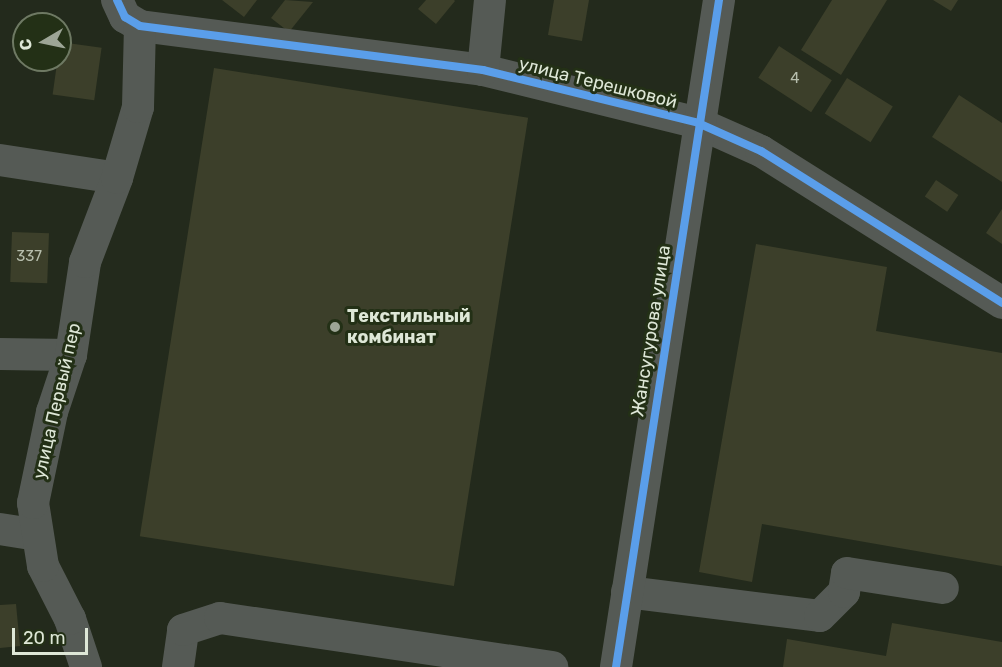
<!DOCTYPE html>
<meta charset="utf-8">
<style>
body{margin:0}
#map{position:relative;width:1002px;height:667px;overflow:hidden;background:#232a1c;font-family:Rubik,sans-serif}
div>[style]{position:absolute}
[style*='--x']{left:calc(var(--x)*1px);top:calc(var(--y)*1px);width:calc(var(--w)*1px);rotate:calc(var(--a)*1deg)}
.building>*{inset:0;background:#3c3f2a;transform-origin:0 0}
.minor>*{height:32px;margin:-16px;padding:0 16px;transform-origin:16px;border-radius:16px;background:#555a55}
.cycleway>*{height:8px;margin:-4px;padding:0 4px;transform-origin:4px;border-radius:4px;background:#5a9eea}
.dots>*{width:16px;height:16px;translate:-50% -50%;box-sizing:border-box;border:3px solid #233016;border-radius:50%}
span{translate:-50% -50%;white-space:nowrap;text-align:center;line-height:1.15;-webkit-text-stroke:6px #233016;paint-order:stroke}
.number-label{font-size:15px;color:#b6bdac}
.number-label span{-webkit-text-stroke-width:0}
.street-label{font-size:18px;color:#dee7d7}
.poi-label{font-size:18px;color:#dee7d7;font-weight:700}
.left{translate:0 -50%;text-align:left}
.north{position:absolute;left:12px;top:12px;width:60px;height:60px;box-sizing:border-box;background:#233016;border:2px solid #6e7963;border-radius:50%;rotate:261deg;font-size:16px;font-weight:700;line-height:24px;text-align:center;color:#dee7d7}
.north::after{content:'';display:block;margin:auto;width:21px;height:27px;background:#9da596;clip-path:polygon(50% 0,100% 100%,50% 72%,0 100%)}
.scale{position:absolute;left:12px;top:628px;width:76px;height:27px;box-sizing:border-box;border:3px solid #dee7d7;border-top:0;padding-left:8px;font-size:18px;line-height:21px;white-space:nowrap;color:#dee7d7;-webkit-text-stroke:4px #233016;paint-order:stroke}
</style>
<div id="map">
<div class="building">
<i style="clip-path:polygon(222px 0,257px 0,244px 17px)"></i>
<i style="clip-path:polygon(285px 0,313px 2px,289px 32px,271px 18px)"></i>
<i style="clip-path:polygon(426px 0,454px 0,455px 1px,436px 24px,418px 9px)"></i>
<i style="clip-path:polygon(554px 0,589px 0,582px 41px,548px 35px)"></i>
<i style="clip-path:polygon(832px 0,887px 0,841px 75px,801px 50px)"></i>
<i style="clip-path:polygon(933px 0,958px 0,951px 11px)"></i>
<i style="left:60px;top:42px;width:42px;height:53px;rotate:8deg"></i>
<i style="left:779px;top:46px;width:63px;height:38px;rotate:33deg"></i>
<i style="left:214px;top:68px;width:318px;height:474px;rotate:9deg"></i>
<i style="left:847px;top:78px;width:54px;height:42px;rotate:32deg"></i>
<i style="clip-path:polygon(959px 95px,1002px 123px,1002px 182px,932px 137px)"></i>
<i style="left:936px;top:180px;width:27px;height:20px;rotate:34deg"></i>
<i style="clip-path:polygon(1002px 209px,1002px 244px,986px 233px)"></i>
<i style="left:12px;top:232px;width:37px;height:50px;rotate:2deg"></i>
<i style="clip-path:polygon(756px 244px,887px 267px,876px 331px,1002px 353px,1002px 566px,762px 524px,752px 582px,699px 572px)"></i>
<i style="clip-path:polygon(16px 604px,20px 646px,0 648px,0 605px)"></i>
<i style="clip-path:polygon(892px 623px,1002px 642px,1002px 667px,783px 667px,787px 639px,886px 656px)"></i>
</div>
<div class="minor">
<i style="--x:117;--y:0;--w:19;--a:65"></i>
<i style="--x:125;--y:17;--w:17;--a:31"></i>
<i style="--x:140;--y:26;--w:346;--a:7.3"></i>
<i style="--x:483;--y:70;--w:221;--a:13.8"></i>
<i style="--x:698;--y:123;--w:69;--a:24"></i>
<i style="--x:761;--y:151;--w:285;--a:32.2"></i>
<i style="--x:483;--y:70;--w:70;--a:-84.3"></i>
<i style="--x:0;--y:160;--w:118;--a:8.7"></i>
<i style="--x:0;--y:354;--w:71;--a:0.8"></i>
<i style="--x:0;--y:529;--w:36;--a:9"></i>
<i style="--x:627;--y:592;--w:194;--a:7.1"></i>
<i style="--x:820;--y:616;--w:34;--a:-45"></i>
<i style="--x:844;--y:592;--w:19;--a:-81"></i>
<i style="--x:847;--y:573;--w:97;--a:8.9"></i>
<i style="--x:86;--y:667;--w:51;--a:-108.4"></i>
<i style="--x:70;--y:619;--w:59;--a:-117"></i>
<i style="--x:43;--y:566;--w:64;--a:-99"></i>
<i style="--x:33;--y:503;--w:93;--a:-78.2"></i>
<i style="--x:52;--y:412;--w:60;--a:-71.6"></i>
<i style="--x:71;--y:355;--w:94;--a:-81.4"></i>
<i style="--x:85;--y:262;--w:90;--a:-69.1"></i>
<i style="--x:117;--y:178;--w:74;--a:-73.5"></i>
<i style="--x:138;--y:107;--w:81;--a:-88.6"></i>
<i style="--x:178;--y:667;--w:37;--a:-82"></i>
<i style="--x:183;--y:630;--w:39;--a:-18"></i>
<i style="--x:220;--y:618;--w:336;--a:8.4"></i>
<i style="--x:616;--y:667;--w:675;--a:-81.22"></i>
</div>
<div class="cycleway">
<i style="--x:117;--y:0;--w:19;--a:65"></i>
<i style="--x:125;--y:17;--w:17;--a:31"></i>
<i style="--x:140;--y:26;--w:346;--a:7.3"></i>
<i style="--x:483;--y:70;--w:221;--a:13.8"></i>
<i style="--x:698;--y:123;--w:69;--a:24"></i>
<i style="--x:761;--y:151;--w:285;--a:32.2"></i>
<i style="--x:616;--y:667;--w:675;--a:-81.22"></i>
</div>
<div class="dots">
<i style="left:335px;top:327px;background:#9da596"></i>
</div>
<div class="number-label">
<span style="left:795px;top:79px">4</span>
<span style="left:29px;top:257px">337</span>
</div>
<div class="street-label">
<span style="left:598px;top:83px;rotate:14deg">улица Терешковой</span>
<span style="left:651px;top:331px;rotate:-81deg">Жансугурова улица</span>
<span style="left:57px;top:401px;rotate:-77deg">улица Первый пер</span>
</div>
<div class="poi-label">
<span class="left" style="left:347px;top:327px">Текстильный<br>комбинат</span>
</div>
<div class="north">С</div>
<div class="scale">20 m</div>
</div>
